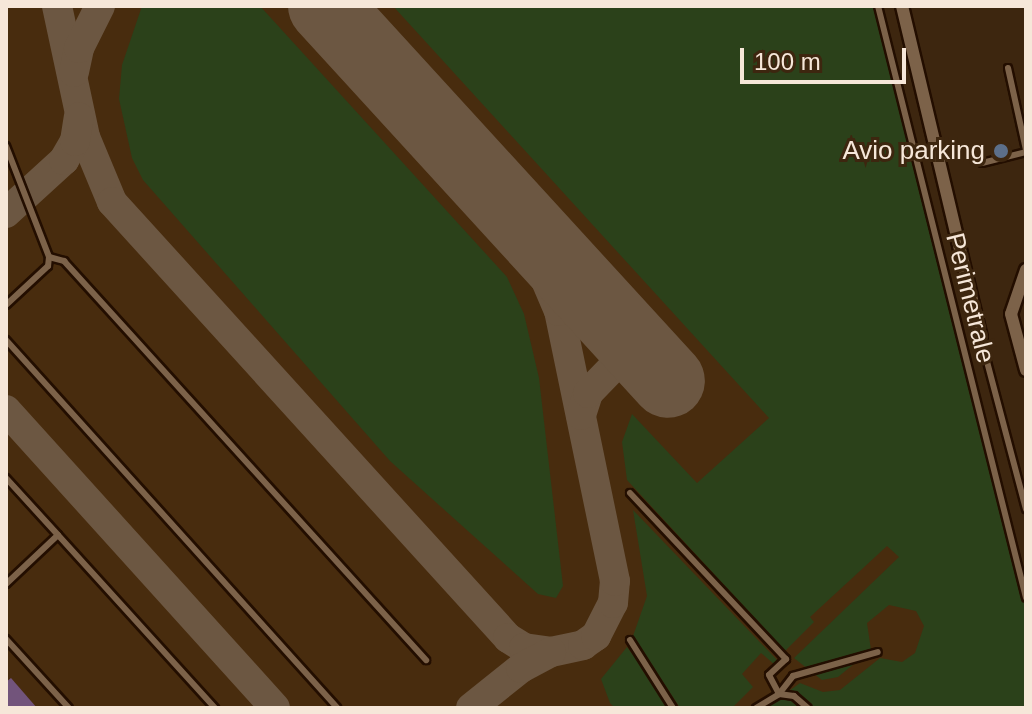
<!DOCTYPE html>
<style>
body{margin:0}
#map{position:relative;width:1032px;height:714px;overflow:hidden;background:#3d260f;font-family:Arial,sans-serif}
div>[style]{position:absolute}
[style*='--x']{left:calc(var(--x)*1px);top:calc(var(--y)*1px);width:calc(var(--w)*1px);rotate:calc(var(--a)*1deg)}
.built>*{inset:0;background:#482c0e}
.green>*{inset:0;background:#2b411a}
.taxiway>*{height:30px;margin:-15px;padding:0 15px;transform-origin:15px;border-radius:15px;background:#6c5742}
.runway>*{height:74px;margin:-37px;padding:0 37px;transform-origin:37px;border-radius:37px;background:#6c5742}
.building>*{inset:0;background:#72547b}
.roads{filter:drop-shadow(2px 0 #230e00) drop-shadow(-2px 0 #230e00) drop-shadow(0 2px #230e00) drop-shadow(0 -2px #230e00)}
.service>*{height:6px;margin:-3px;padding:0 3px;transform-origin:3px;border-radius:3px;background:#7c6249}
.minor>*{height:12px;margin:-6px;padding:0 6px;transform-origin:6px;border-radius:6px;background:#7c6249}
.dots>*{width:22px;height:22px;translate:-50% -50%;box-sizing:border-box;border:4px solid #3d260f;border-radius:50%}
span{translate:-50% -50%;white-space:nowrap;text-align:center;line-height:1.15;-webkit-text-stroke:6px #3d260f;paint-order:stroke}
.poi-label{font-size:26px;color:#f6e7d9}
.right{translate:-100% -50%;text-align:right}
.street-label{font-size:26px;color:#f6e7d9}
.frame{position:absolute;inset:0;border:8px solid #f6e7d9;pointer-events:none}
.scale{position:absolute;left:740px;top:48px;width:166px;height:36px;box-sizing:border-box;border:4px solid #f6e7d9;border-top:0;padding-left:10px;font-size:24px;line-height:28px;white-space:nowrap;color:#f6e7d9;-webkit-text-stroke:6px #3d260f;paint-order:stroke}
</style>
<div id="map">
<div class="built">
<i style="clip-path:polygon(6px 6px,883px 6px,1026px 582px,1026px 708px,6px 708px)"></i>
</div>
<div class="green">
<i style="clip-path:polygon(142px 6px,260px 6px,507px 277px,524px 314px,539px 378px,563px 586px,556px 598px,538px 594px,390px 461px,143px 180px,132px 158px,119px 99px,122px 65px)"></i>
<i style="clip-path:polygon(393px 6px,883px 6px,1026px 582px,1026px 708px,766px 708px,800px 683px,823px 692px,840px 690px,880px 658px,902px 662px,915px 653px,924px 626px,916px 611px,889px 605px,867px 623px,871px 650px,838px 677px,822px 680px,794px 658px,899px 557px,887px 546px,810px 617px,814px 622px,785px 651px,627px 480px,622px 442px,632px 414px,697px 483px,769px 418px)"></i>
<i style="clip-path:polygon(633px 510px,778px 661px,775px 665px,761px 653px,742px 674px,753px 687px,732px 708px,680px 708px,633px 636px,647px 596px)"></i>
<i style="clip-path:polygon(627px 647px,659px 689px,669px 708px,615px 708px,610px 703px,601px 679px)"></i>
</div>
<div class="taxiway">
<i style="--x:57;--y:6;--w:134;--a:77.9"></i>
<i style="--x:85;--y:137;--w:70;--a:67.4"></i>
<i style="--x:112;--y:202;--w:589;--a:47.75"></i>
<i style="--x:508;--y:638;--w:19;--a:32"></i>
<i style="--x:524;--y:648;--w:27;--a:8"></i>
<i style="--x:551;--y:652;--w:33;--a:-12"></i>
<i style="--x:583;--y:645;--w:16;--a:-35"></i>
<i style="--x:596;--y:636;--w:37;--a:-63"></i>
<i style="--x:613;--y:603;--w:22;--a:-85"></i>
<i style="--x:615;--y:581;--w:276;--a:-101.7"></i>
<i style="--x:559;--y:311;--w:97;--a:-113.1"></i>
<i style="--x:74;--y:72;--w:25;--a:-78"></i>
<i style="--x:79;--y:48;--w:47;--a:-63.4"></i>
<i style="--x:6;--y:213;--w:79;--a:-42.4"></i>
<i style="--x:64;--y:160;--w:22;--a:-60"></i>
<i style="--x:75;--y:141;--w:24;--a:-81"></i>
<i style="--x:6;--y:410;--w:401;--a:47.9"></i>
<i style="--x:581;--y:415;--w:23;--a:-72"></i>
<i style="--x:588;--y:393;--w:46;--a:-45.9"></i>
<i style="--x:620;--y:360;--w:21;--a:-82"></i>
<i style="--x:623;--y:339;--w:16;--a:-117"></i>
<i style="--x:471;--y:708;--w:64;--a:-38.7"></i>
<i style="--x:521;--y:668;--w:34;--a:-28"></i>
</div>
<div class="runway">
<i style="--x:325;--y:6;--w:508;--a:47.55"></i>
</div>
<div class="building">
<i style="clip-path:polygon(11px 678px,37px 708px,6px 708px,6px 682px)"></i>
</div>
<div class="roads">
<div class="service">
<i style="--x:878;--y:6;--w:610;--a:75.96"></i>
<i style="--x:1008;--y:68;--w:84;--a:77.6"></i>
<i style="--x:6;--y:146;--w:119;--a:68.8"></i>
<i style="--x:49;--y:257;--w:9;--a:96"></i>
<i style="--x:48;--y:266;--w:57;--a:137.1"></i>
<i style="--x:982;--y:163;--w:45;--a:-14"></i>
<i style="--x:49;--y:257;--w:16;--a:15"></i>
<i style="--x:64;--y:261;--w:539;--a:47.78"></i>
<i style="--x:981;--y:339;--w:176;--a:75.2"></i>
<i style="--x:6;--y:340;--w:495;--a:48"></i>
<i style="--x:6;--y:478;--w:77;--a:47.6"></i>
<i style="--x:630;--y:493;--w:228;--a:46.8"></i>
<i style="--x:786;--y:659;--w:23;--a:137"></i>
<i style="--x:769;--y:675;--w:21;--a:62"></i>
<i style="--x:779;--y:694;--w:23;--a:-52"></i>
<i style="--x:793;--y:676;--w:88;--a:-15.8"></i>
<i style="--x:6;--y:584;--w:71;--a:-43.3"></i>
<i style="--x:58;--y:535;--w:234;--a:47.8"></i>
<i style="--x:6;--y:639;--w:93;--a:47.6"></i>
<i style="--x:630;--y:640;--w:80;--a:57.7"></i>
<i style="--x:756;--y:708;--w:27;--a:-31"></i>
<i style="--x:779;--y:694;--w:15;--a:8"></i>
<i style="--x:794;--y:696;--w:18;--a:41"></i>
</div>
<div class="minor">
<i style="--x:902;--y:6;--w:341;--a:76.6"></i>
<i style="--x:1026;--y:270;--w:46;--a:108.8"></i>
<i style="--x:1011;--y:314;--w:58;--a:75"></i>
</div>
</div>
<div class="dots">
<i style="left:1001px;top:151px;background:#5c6f8a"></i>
</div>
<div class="poi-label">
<span class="right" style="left:985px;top:151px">Avio parking</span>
</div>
<div class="street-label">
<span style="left:970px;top:298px;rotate:76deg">Perimetrale</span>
</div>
<div class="frame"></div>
<div class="scale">100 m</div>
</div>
